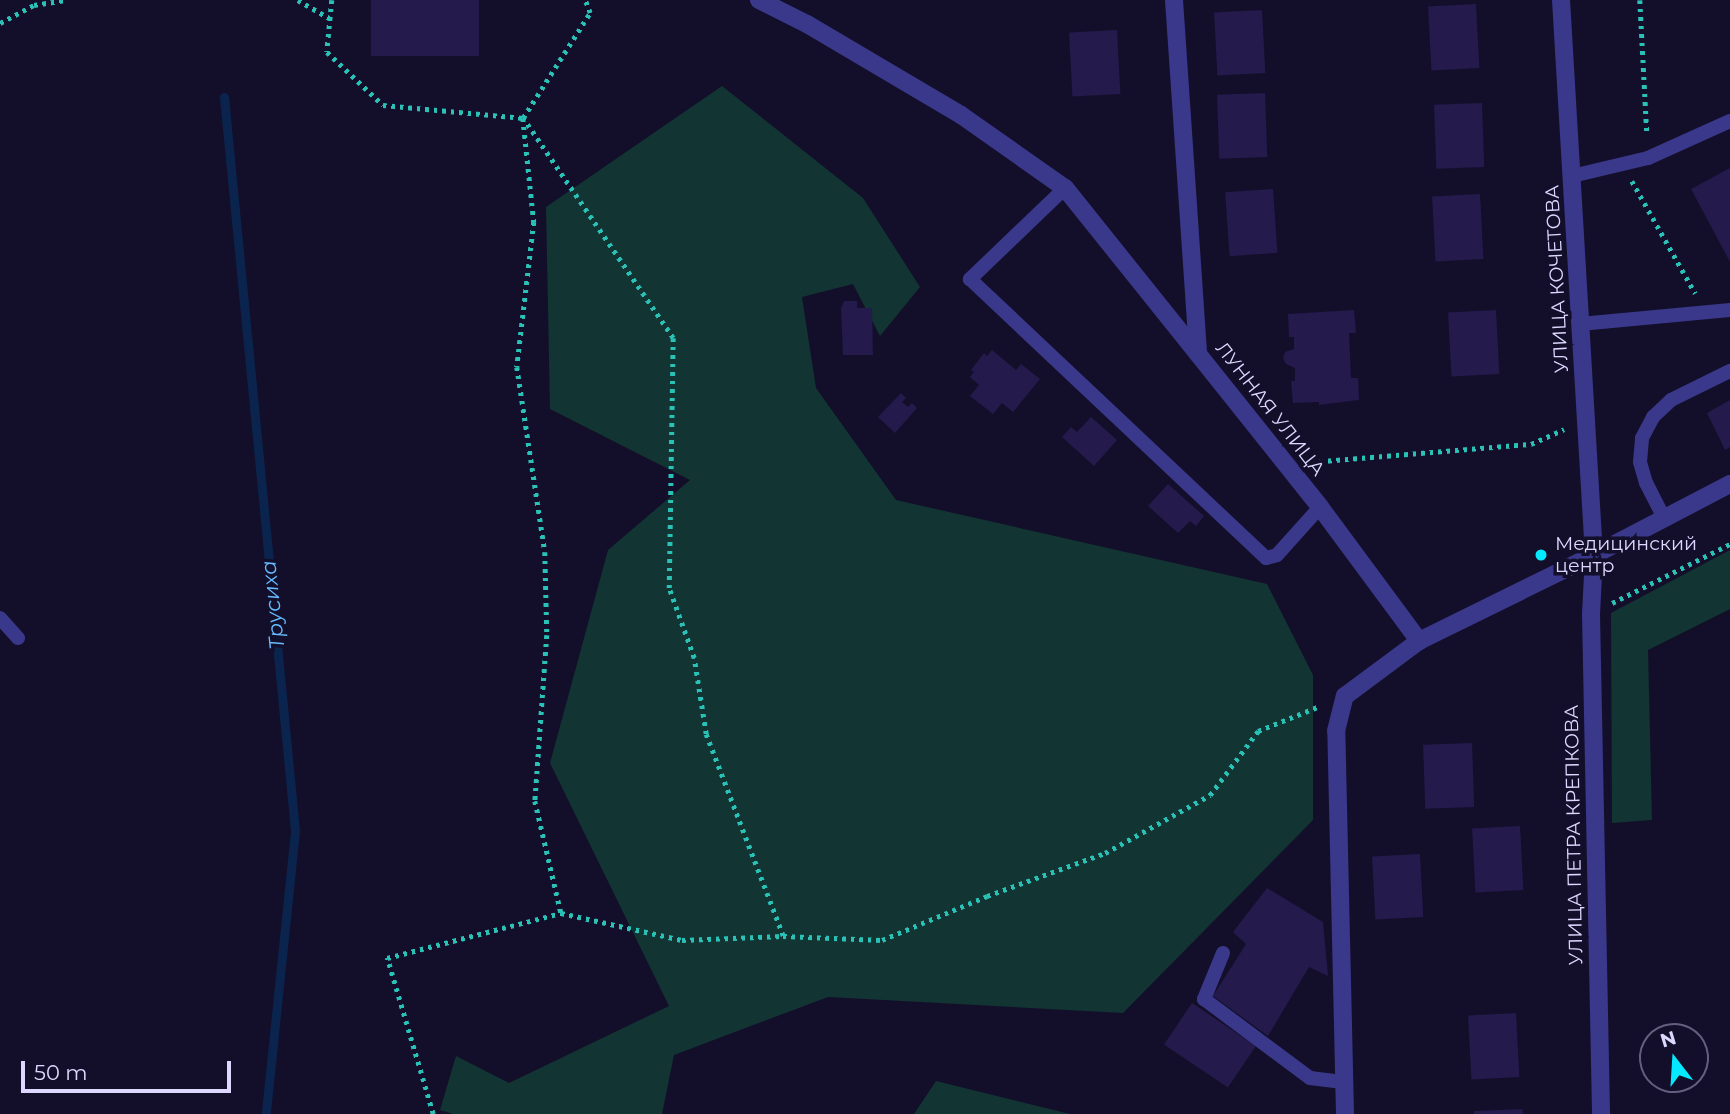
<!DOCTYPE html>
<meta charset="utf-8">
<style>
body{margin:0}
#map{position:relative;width:1730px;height:1114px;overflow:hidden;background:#130f2a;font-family:Montserrat,sans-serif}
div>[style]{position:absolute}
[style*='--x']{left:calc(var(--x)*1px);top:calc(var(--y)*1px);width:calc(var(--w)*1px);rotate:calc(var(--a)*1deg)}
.green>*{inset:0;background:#123433}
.stream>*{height:9px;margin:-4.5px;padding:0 4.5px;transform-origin:4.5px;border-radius:4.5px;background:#0a244e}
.building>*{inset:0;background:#241a4c;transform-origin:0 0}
.path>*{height:4.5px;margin-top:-2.25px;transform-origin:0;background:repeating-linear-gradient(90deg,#2ac1b6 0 3.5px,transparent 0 8.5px)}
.service>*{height:14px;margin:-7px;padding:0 7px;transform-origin:7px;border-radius:7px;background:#3a388b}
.minor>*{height:18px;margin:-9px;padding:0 9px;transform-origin:9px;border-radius:9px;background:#3a388b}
.tertiary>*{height:18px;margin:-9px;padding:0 9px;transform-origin:9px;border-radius:9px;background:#3a388b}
.dots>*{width:19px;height:19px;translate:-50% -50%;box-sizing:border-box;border:4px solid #130f2a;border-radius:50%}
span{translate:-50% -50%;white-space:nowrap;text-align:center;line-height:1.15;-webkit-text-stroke:7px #130f2a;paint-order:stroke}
.street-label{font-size:19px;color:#dcd8ff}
.poi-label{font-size:19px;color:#dcd8ff}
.left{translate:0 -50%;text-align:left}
.water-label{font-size:21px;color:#66baff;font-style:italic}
.north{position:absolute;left:1639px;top:1023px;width:70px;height:70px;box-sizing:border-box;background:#130f2a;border:2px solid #635f7f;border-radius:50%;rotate:343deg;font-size:19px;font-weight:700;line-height:28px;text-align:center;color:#dcd8ff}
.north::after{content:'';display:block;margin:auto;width:24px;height:32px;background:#04e9ff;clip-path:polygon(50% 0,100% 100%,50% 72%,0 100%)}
.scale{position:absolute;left:21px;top:1061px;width:210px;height:32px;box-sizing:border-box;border:4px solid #dcd8ff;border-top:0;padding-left:9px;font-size:21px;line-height:24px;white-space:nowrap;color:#dcd8ff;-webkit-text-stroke:5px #130f2a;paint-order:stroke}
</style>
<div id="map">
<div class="green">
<i style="clip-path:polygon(722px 86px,863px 198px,920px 287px,880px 336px,853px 284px,802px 297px,816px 388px,896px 500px,1267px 584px,1313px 675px,1313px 820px,1123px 1013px,828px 997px,674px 1055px,662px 1114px,453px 1114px,440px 1110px,456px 1056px,509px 1083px,669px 1006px,550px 763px,608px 550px,690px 480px,550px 409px,546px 207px)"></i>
<i style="clip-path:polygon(1730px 550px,1730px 609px,1648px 650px,1652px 820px,1612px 823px,1611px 613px)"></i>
<i style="clip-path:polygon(936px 1081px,1070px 1114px,914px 1114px)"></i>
</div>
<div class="stream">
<i style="--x:224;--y:97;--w:737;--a:84.47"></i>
<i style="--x:295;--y:831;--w:284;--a:95.9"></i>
</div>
<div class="building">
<i style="left:371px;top:0;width:108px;height:56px"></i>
<i style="left:1476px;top:4px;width:64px;height:48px;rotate:87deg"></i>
<i style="left:1262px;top:10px;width:63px;height:48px;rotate:87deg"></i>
<i style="left:1117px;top:30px;width:64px;height:48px;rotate:87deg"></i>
<i style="left:1265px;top:93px;width:64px;height:48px;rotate:88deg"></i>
<i style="left:1482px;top:103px;width:64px;height:48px;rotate:88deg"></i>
<i style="clip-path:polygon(1730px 168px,1730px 262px,1691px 189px)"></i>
<i style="left:1273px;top:189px;width:64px;height:48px;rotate:86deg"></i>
<i style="left:1480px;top:194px;width:65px;height:48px;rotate:87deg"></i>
<i style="clip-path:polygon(844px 301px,857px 301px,857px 308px,872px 308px,873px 355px,843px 355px,841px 308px)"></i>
<i style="clip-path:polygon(1354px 310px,1356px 333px,1349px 333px,1351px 378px,1358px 378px,1359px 400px,1319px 405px,1319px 402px,1293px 403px,1291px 381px,1295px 381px,1295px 368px,1286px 364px,1283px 358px,1285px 352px,1294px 349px,1294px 337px,1289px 337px,1288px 314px)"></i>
<i style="left:1496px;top:310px;width:64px;height:48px;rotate:87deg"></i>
<i style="clip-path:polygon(992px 350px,1016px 370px,1021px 364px,1040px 379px,1013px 412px,1002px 403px,993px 414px,970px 396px,979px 385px,970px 377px,974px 372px,971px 370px,984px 353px,987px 356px)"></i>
<i style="clip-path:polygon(901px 393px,906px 398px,902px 402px,908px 407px,912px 403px,917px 408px,895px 433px,878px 417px)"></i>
<i style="clip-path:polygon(1730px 400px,1730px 447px,1725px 450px,1707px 413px)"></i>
<i style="clip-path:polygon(1091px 417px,1117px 440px,1094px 466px,1062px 437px,1071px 427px,1077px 432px)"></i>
<i style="clip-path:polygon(1168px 484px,1204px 516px,1196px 526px,1190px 521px,1178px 533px,1148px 506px)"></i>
<i style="left:1472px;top:743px;width:64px;height:49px;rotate:88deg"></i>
<i style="left:1520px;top:826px;width:64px;height:48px;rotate:87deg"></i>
<i style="left:1420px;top:854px;width:63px;height:48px;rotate:87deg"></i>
<i style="clip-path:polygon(1267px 888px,1323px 922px,1328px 976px,1309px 967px,1268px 1036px,1213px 996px,1246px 944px,1233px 932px)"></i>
<i style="left:1192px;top:1003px;width:77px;height:50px;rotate:34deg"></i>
<i style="left:1516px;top:1013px;width:64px;height:48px;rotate:87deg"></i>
<i style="clip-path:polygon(1522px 1109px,1523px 1114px,1474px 1114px,1474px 1111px)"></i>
</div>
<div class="path">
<i style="--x:298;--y:0;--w:36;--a:30"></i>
<i style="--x:332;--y:0;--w:52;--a:95.5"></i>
<i style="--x:327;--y:52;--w:77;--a:43.4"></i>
<i style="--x:383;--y:105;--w:141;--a:5.3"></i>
<i style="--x:523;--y:118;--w:125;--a:-57.5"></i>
<i style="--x:590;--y:13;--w:14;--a:-111"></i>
<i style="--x:1640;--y:0;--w:135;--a:87"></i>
<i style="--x:0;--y:23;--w:38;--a:-28"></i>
<i style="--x:34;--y:5;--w:32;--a:-9"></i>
<i style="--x:1632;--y:181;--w:129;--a:60.6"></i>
<i style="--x:1311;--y:462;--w:221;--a:-4.7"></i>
<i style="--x:1531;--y:444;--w:36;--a:-24"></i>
<i style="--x:1612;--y:603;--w:132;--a:-26.6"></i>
<i style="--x:783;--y:936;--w:99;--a:2.3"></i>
<i style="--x:882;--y:940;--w:114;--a:-22.7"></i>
<i style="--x:987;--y:896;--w:126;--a:-20"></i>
<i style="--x:1105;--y:853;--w:120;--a:-28.9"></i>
<i style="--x:1210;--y:795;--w:80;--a:-53.1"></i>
<i style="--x:1258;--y:731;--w:67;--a:-22"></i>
<i style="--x:433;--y:1114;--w:163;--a:-106.4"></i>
<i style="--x:387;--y:958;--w:180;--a:-14.5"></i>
<i style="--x:561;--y:913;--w:124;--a:12.6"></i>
<i style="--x:682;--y:940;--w:101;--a:-2.3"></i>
<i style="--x:783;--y:936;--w:216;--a:-110.9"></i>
<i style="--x:706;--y:734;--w:77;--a:-99"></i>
<i style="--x:694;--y:658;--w:74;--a:-109.7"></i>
<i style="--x:669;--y:588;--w:250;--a:-89.1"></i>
<i style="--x:673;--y:338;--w:266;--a:-124.3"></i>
<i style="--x:523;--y:118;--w:105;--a:84"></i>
<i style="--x:534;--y:222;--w:146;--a:96.7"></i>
<i style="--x:517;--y:367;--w:187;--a:81.4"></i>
<i style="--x:545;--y:552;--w:83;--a:88.6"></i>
<i style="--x:547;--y:635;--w:166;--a:94.1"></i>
<i style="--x:535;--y:801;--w:115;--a:76.9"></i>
</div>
<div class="service">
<i style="--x:1572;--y:176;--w:78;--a:-13.3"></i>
<i style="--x:1648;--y:158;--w:90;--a:-24.3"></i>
<i style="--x:1065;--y:188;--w:132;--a:136.2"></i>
<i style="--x:970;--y:279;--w:407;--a:43.3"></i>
<i style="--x:1266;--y:558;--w:11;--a:-15"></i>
<i style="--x:1277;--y:555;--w:64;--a:-48.1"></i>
<i style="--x:1580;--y:324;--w:151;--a:-5.3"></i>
<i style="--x:1664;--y:518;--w:39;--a:-117"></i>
<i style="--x:1646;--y:483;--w:22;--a:-106"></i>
<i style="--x:1640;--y:462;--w:24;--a:-85"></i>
<i style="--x:1642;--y:438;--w:24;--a:-62"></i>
<i style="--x:1653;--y:417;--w:25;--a:-43"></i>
<i style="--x:1671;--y:400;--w:66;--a:-26.2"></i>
<i style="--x:0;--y:618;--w:27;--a:48"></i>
<i style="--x:1223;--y:953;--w:50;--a:112.4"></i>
<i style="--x:1204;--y:999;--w:132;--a:36.7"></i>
<i style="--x:1310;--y:1078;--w:35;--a:7"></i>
</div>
<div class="minor">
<i style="--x:759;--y:0;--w:54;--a:26.6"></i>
<i style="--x:807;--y:24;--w:179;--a:30.6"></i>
<i style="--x:961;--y:115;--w:127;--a:35.1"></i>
<i style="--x:1065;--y:188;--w:213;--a:51.3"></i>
<i style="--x:1174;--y:0;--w:355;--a:86.1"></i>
<i style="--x:1198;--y:354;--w:196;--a:51.4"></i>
<i style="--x:1320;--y:507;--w:167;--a:53.5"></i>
<i style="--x:1561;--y:0;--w:556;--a:86.6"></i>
<i style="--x:1594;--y:555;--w:59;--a:92.9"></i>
<i style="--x:1591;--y:614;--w:500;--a:88.85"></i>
<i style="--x:1345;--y:1114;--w:383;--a:-91.3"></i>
<i style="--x:1336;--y:731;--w:36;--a:-76"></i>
<i style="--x:1345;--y:696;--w:92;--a:-36.6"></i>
<i style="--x:1419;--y:641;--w:195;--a:-26.2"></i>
</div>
<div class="tertiary">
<i style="--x:1594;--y:555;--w:153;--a:-27.6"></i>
</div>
<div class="dots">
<i style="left:1541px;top:555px;background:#04e9ff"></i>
</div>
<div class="street-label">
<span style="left:1557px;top:279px;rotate:-93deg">УЛИЦА КОЧЕТОВА</span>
<span style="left:1270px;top:409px;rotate:52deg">ЛУННАЯ УЛИЦА</span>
<span style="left:1574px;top:835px;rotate:-91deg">УЛИЦА ПЕТРА КРЕПКОВА</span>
</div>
<div class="poi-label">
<span class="left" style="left:1555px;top:555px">Медицинский<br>центр</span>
</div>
<div class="water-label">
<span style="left:273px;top:605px;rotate:-96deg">Трусиха</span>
</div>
<div class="north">N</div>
<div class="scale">50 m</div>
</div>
